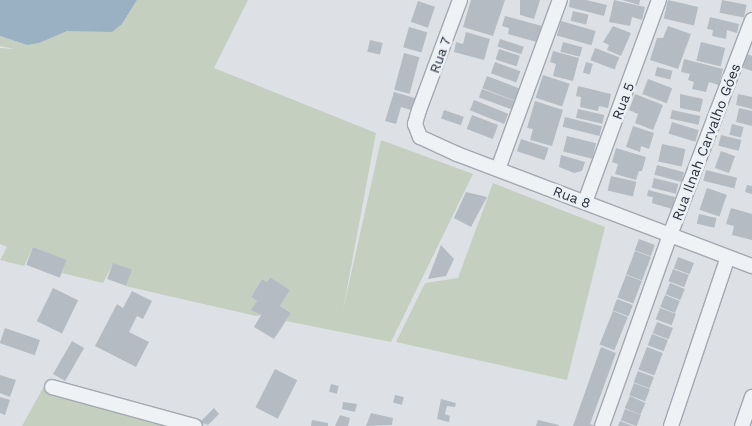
<!DOCTYPE html>
<meta charset="utf-8">
<style>
body{margin:0}
#map{position:relative;width:752px;height:426px;overflow:hidden;background:#dde1e6;font-family:"Work Sans",sans-serif}
div>[style]{position:absolute}
[style*='--x']{left:calc(var(--x)*1px);top:calc(var(--y)*1px);width:calc(var(--w)*1px);rotate:calc(var(--a)*1deg)}
.green>*{inset:0;background:#c4cfbf}
.water>*{inset:0;background:#9ab1c4}
.building>*{inset:0;background:#b5bbc2;transform-origin:0 0}
.roads{filter:drop-shadow(1px 0 #a3a8b0) drop-shadow(-1px 0 #a3a8b0) drop-shadow(0 1px #a3a8b0) drop-shadow(0 -1px #a3a8b0)}
.minor>*{height:14px;margin:-7px;padding:0 7px;transform-origin:7px;border-radius:7px;background:#eff2f5}
span{translate:-50% -50%;white-space:nowrap;text-align:center;line-height:1.15;-webkit-text-stroke:5px #ecf0f4;paint-order:stroke}
.street-label{font-size:14px;color:#28303c}
</style>
<div id="map">
<div class="green">
<i style="clip-path:polygon(137px 0,248px 0,214px 68px,376px 133px,343px 310px,381px 140px,473px 174px,391px 342px,286px 321px,291px 313px,280px 306px,290px 290px,270px 277px,267px 282px,262px 279px,251px 297px,257px 301px,252px 310px,261px 315px,256px 316px,125px 286px,131px 270px,113px 264px,103px 283px,62px 273px,66px 260px,33px 247px,24px 266px,0 260px,7px 247px,0 244px,0 48px,14px 49px,0 46px,0 36px,27px 45px,39px 43px,61px 32px,122px 24px)"></i>
<i style="clip-path:polygon(493px 183px,605px 227px,567px 380px,396px 342px,425px 283px,458px 278px)"></i>
<i style="clip-path:polygon(43px 388px,186px 426px,22px 426px)"></i>
</div>
<div class="water">
<i style="clip-path:polygon(0 0,137px 0,122px 24px,112px 32px,67px 31px,39px 43px,27px 45px,0 36px)"></i>
</div>
<div class="building">
<i style="clip-path:polygon(471px 0,505px 0,493px 36px,463px 27px)"></i>
<i style="clip-path:polygon(520px 0,540px 0,534px 19px,520px 15px)"></i>
<i style="clip-path:polygon(570px 0,586px 0,607px 5px,604px 16px,569px 7px)"></i>
<i style="clip-path:polygon(614px 0,645px 7px,642px 20px,632px 17px,630px 26px,609px 22px)"></i>
<i style="clip-path:polygon(622px 0,640px 0,639px 5px)"></i>
<i style="left:668px;top:0;width:31px;height:19px;rotate:13deg"></i>
<i style="left:722px;top:0;width:25px;height:13px;rotate:11deg"></i>
<i style="left:418px;top:1px;width:18px;height:22px;rotate:19deg"></i>
<i style="left:573px;top:11px;width:16px;height:10px;rotate:14deg"></i>
<i style="clip-path:polygon(505px 16px,542px 26px,537px 42px,508px 34px,509px 28px,502px 26px)"></i>
<i style="clip-path:polygon(710px 17px,739px 24px,737px 33px,727px 30px,726px 39px,712px 36px,713px 30px,707px 29px)"></i>
<i style="left:561px;top:21px;width:36px;height:15px;rotate:16deg"></i>
<i style="clip-path:polygon(613px 26px,631px 33px,621px 56px,607px 50px,609px 45px,603px 42px)"></i>
<i style="clip-path:polygon(668px 26px,691px 34px,678px 69px,650px 60px,657px 38px,663px 38px)"></i>
<i style="left:409px;top:27px;width:19px;height:21px;rotate:16deg"></i>
<i style="clip-path:polygon(466px 32px,490px 39px,484px 60px,454px 52px,456px 42px,463px 44px)"></i>
<i style="left:500px;top:39px;width:25px;height:8px;rotate:18deg"></i>
<i style="left:370px;top:40px;width:13px;height:12px;rotate:13deg"></i>
<i style="left:563px;top:42px;width:20px;height:10px;rotate:15deg"></i>
<i style="left:701px;top:42px;width:25px;height:19px;rotate:14deg"></i>
<i style="left:595px;top:48px;width:26px;height:13px;rotate:21deg"></i>
<i style="left:499px;top:49px;width:22px;height:11px;rotate:18deg"></i>
<i style="clip-path:polygon(553px 51px,579px 58px,573px 81px,553px 76px,556px 64px,550px 62px)"></i>
<i style="left:404px;top:53px;width:16px;height:38px;rotate:15deg"></i>
<i style="clip-path:polygon(747px 54px,752px 56px,752px 71px,743px 68px)"></i>
<i style="clip-path:polygon(684px 59px,723px 69px,719px 85px,709px 82px,706px 92px,692px 89px,694px 82px,688px 80px,690px 74px,681px 72px)"></i>
<i style="left:495px;top:62px;width:27px;height:12px;rotate:20deg"></i>
<i style="left:586px;top:62px;width:7px;height:11px;rotate:16deg"></i>
<i style="left:657px;top:67px;width:16px;height:9px;rotate:14deg"></i>
<i style="left:543px;top:75px;width:28px;height:24px;rotate:18deg"></i>
<i style="left:487px;top:76px;width:36px;height:13px;rotate:21deg"></i>
<i style="left:648px;top:79px;width:26px;height:16px;rotate:21deg"></i>
<i style="clip-path:polygon(578px 86px,611px 94px,608px 108px,599px 106px,598px 111px,580px 107px,581px 97px,576px 96px)"></i>
<i style="left:482px;top:89px;width:35px;height:9px;rotate:20deg"></i>
<i style="clip-path:polygon(394px 92px,415px 98px,411px 110px,401px 107px,396px 124px,385px 121px)"></i>
<i style="clip-path:polygon(635px 94px,663px 105px,653px 130px,635px 123px,638px 114px,629px 110px)"></i>
<i style="clip-path:polygon(680px 94px,703px 99px,700px 112px,680px 108px)"></i>
<i style="clip-path:polygon(738px 94px,752px 97px,752px 109px,736px 105px)"></i>
<i style="left:474px;top:100px;width:37px;height:11px;rotate:22deg"></i>
<i style="clip-path:polygon(535px 101px,563px 110px,552px 146px,530px 140px,533px 129px,527px 128px)"></i>
<i style="clip-path:polygon(739px 108px,752px 111px,752px 126px,736px 122px)"></i>
<i style="left:578px;top:109px;width:27px;height:9px;rotate:13deg"></i>
<i style="left:444px;top:110px;width:21px;height:9px;rotate:19deg"></i>
<i style="left:672px;top:110px;width:29px;height:9px;rotate:12deg"></i>
<i style="left:472px;top:115px;width:28px;height:15px;rotate:21deg"></i>
<i style="left:565px;top:117px;width:38px;height:10px;rotate:14deg"></i>
<i style="left:672px;top:122px;width:28px;height:12px;rotate:17deg"></i>
<i style="left:732px;top:124px;width:12px;height:11px;rotate:14deg"></i>
<i style="clip-path:polygon(633px 126px,654px 133px,649px 149px,641px 146px,640px 152px,626px 147px)"></i>
<i style="left:721px;top:135px;width:21px;height:11px;rotate:14deg"></i>
<i style="left:567px;top:136px;width:30px;height:16px;rotate:14deg"></i>
<i style="left:521px;top:139px;width:29px;height:13px;rotate:18deg"></i>
<i style="left:662px;top:144px;width:24px;height:18px;rotate:12deg"></i>
<i style="clip-path:polygon(616px 148px,646px 157px,642px 171px,639px 171px,636px 180px,615px 174px,618px 164px,612px 162px)"></i>
<i style="left:721px;top:151px;width:15px;height:18px;rotate:20deg"></i>
<i style="clip-path:polygon(561px 155px,585px 162px,582px 171px,574px 173px,559px 167px)"></i>
<i style="left:657px;top:165px;width:28px;height:10px;rotate:15deg"></i>
<i style="left:706px;top:170px;width:32px;height:11px;rotate:14deg"></i>
<i style="left:611px;top:176px;width:26px;height:15px;rotate:13deg"></i>
<i style="left:654px;top:178px;width:25px;height:10px;rotate:14deg"></i>
<i style="clip-path:polygon(747px 185px,752px 186px,752px 194px,745px 192px)"></i>
<i style="left:707px;top:188px;width:21px;height:23px;rotate:19deg"></i>
<i style="clip-path:polygon(648px 190px,675px 197px,672px 209px,652px 203px,653px 197px,647px 196px)"></i>
<i style="clip-path:polygon(466px 192px,487px 197px,471px 227px,454px 218px)"></i>
<i style="clip-path:polygon(731px 208px,752px 214px,752px 240px,732px 235px,734px 226px,726px 224px)"></i>
<i style="left:699px;top:214px;width:18px;height:10px;rotate:13deg"></i>
<i style="left:639px;top:239px;width:17px;height:12px;rotate:21deg"></i>
<i style="clip-path:polygon(441px 245px,454px 259px,446px 276px,428px 279px)"></i>
<i style="left:33px;top:247px;width:36px;height:19px;rotate:21deg"></i>
<i style="left:635px;top:251px;width:17px;height:25px;rotate:21deg"></i>
<i style="left:678px;top:257px;width:17px;height:12px;rotate:21deg"></i>
<i style="left:113px;top:263px;width:20px;height:17px;rotate:20deg"></i>
<i style="left:673px;top:269px;width:17px;height:13px;rotate:21deg"></i>
<i style="left:626px;top:275px;width:17px;height:24px;rotate:21deg"></i>
<i style="clip-path:polygon(270px 277px,290px 290px,280px 306px,291px 313px,274px 339px,254px 327px,261px 315px,251px 310px,257px 301px,251px 297px,262px 279px,267px 282px)"></i>
<i style="left:670px;top:283px;width:16px;height:12px;rotate:22deg"></i>
<i style="left:53px;top:288px;width:28px;height:37px;rotate:26deg"></i>
<i style="clip-path:polygon(132px 291px,152px 301px,143px 319px,137px 316px,129px 332px,149px 342px,136px 367px,95px 346px,117px 304px,123px 308px)"></i>
<i style="left:665px;top:295px;width:16px;height:13px;rotate:22deg"></i>
<i style="left:617px;top:299px;width:17px;height:12px;rotate:21deg"></i>
<i style="left:660px;top:308px;width:17px;height:12px;rotate:21deg"></i>
<i style="left:613px;top:311px;width:16px;height:36px;rotate:22deg"></i>
<i style="left:657px;top:322px;width:17px;height:12px;rotate:21deg"></i>
<i style="left:5px;top:328px;width:37px;height:16px;rotate:19deg"></i>
<i style="left:652px;top:334px;width:17px;height:12px;rotate:21deg"></i>
<i style="left:72px;top:341px;width:14px;height:38px;rotate:30deg"></i>
<i style="clip-path:polygon(601px 347px,616px 353px,590px 424px,595px 426px,573px 426px)"></i>
<i style="left:647px;top:347px;width:17px;height:24px;rotate:21deg"></i>
<i style="left:275px;top:369px;width:25px;height:43px;rotate:27deg"></i>
<i style="left:638px;top:371px;width:17px;height:12px;rotate:21deg"></i>
<i style="clip-path:polygon(0 375px,16px 380px,10px 397px,0 393px)"></i>
<i style="left:634px;top:383px;width:17px;height:13px;rotate:21deg"></i>
<i style="left:331px;top:384px;width:8px;height:8px;rotate:14deg"></i>
<i style="left:395px;top:395px;width:9px;height:8px;rotate:13deg"></i>
<i style="left:630px;top:396px;width:17px;height:13px;rotate:24deg"></i>
<i style="clip-path:polygon(0 397px,10px 400px,5px 415px,0 413px)"></i>
<i style="clip-path:polygon(441px 399px,456px 403px,455px 407px,447px 406px,445px 414px,450px 416px,449px 422px,437px 419px)"></i>
<i style="clip-path:polygon(343px 402px,357px 404px,355px 412px,342px 409px)"></i>
<i style="clip-path:polygon(214px 408px,219px 414px,208px 425px,200px 422px)"></i>
<i style="left:625px;top:409px;width:17px;height:12px;rotate:21deg"></i>
<i style="clip-path:polygon(371px 413px,393px 418px,392px 425px,366px 426px)"></i>
<i style="clip-path:polygon(340px 415px,350px 418px,348px 426px,335px 426px)"></i>
<i style="clip-path:polygon(312px 420px,328px 423px,328px 426px,311px 426px)"></i>
<i style="clip-path:polygon(538px 420px,559px 425px,559px 426px,536px 426px)"></i>
<i style="clip-path:polygon(620px 421px,633px 426px,618px 426px)"></i>
</div>
<div class="roads">
<div class="minor">
<i style="--x:460;--y:0;--w:117;--a:110.4"></i>
<i style="--x:419;--y:110;--w:15;--a:106"></i>
<i style="--x:415;--y:124;--w:14;--a:69"></i>
<i style="--x:420;--y:137;--w:41;--a:24.7"></i>
<i style="--x:457;--y:154;--w:316;--a:20.8"></i>
<i style="--x:498;--y:169;--w:180;--a:-69.9"></i>
<i style="--x:585;--y:202;--w:215;--a:-69.9"></i>
<i style="--x:52;--y:387;--w:148;--a:15.3"></i>
<i style="--x:602;--y:426;--w:203;--a:-70.4"></i>
<i style="--x:670;--y:235;--w:230;--a:-69.1"></i>
<i style="--x:671;--y:426;--w:178;--a:-71.4"></i>
<i style="--x:742;--y:426;--w:31;--a:-71"></i>
</div>
</div>
<div class="street-label">
<span style="left:440px;top:55px;rotate:-70deg">Rua 7</span>
<span style="left:623px;top:101px;rotate:-69deg">Rua 5</span>
<span style="left:706px;top:142px;rotate:-69deg">Rua Ilnah Carvalho Góes</span>
<span style="left:572px;top:197px;rotate:21deg">Rua 8</span>
</div>
</div>
